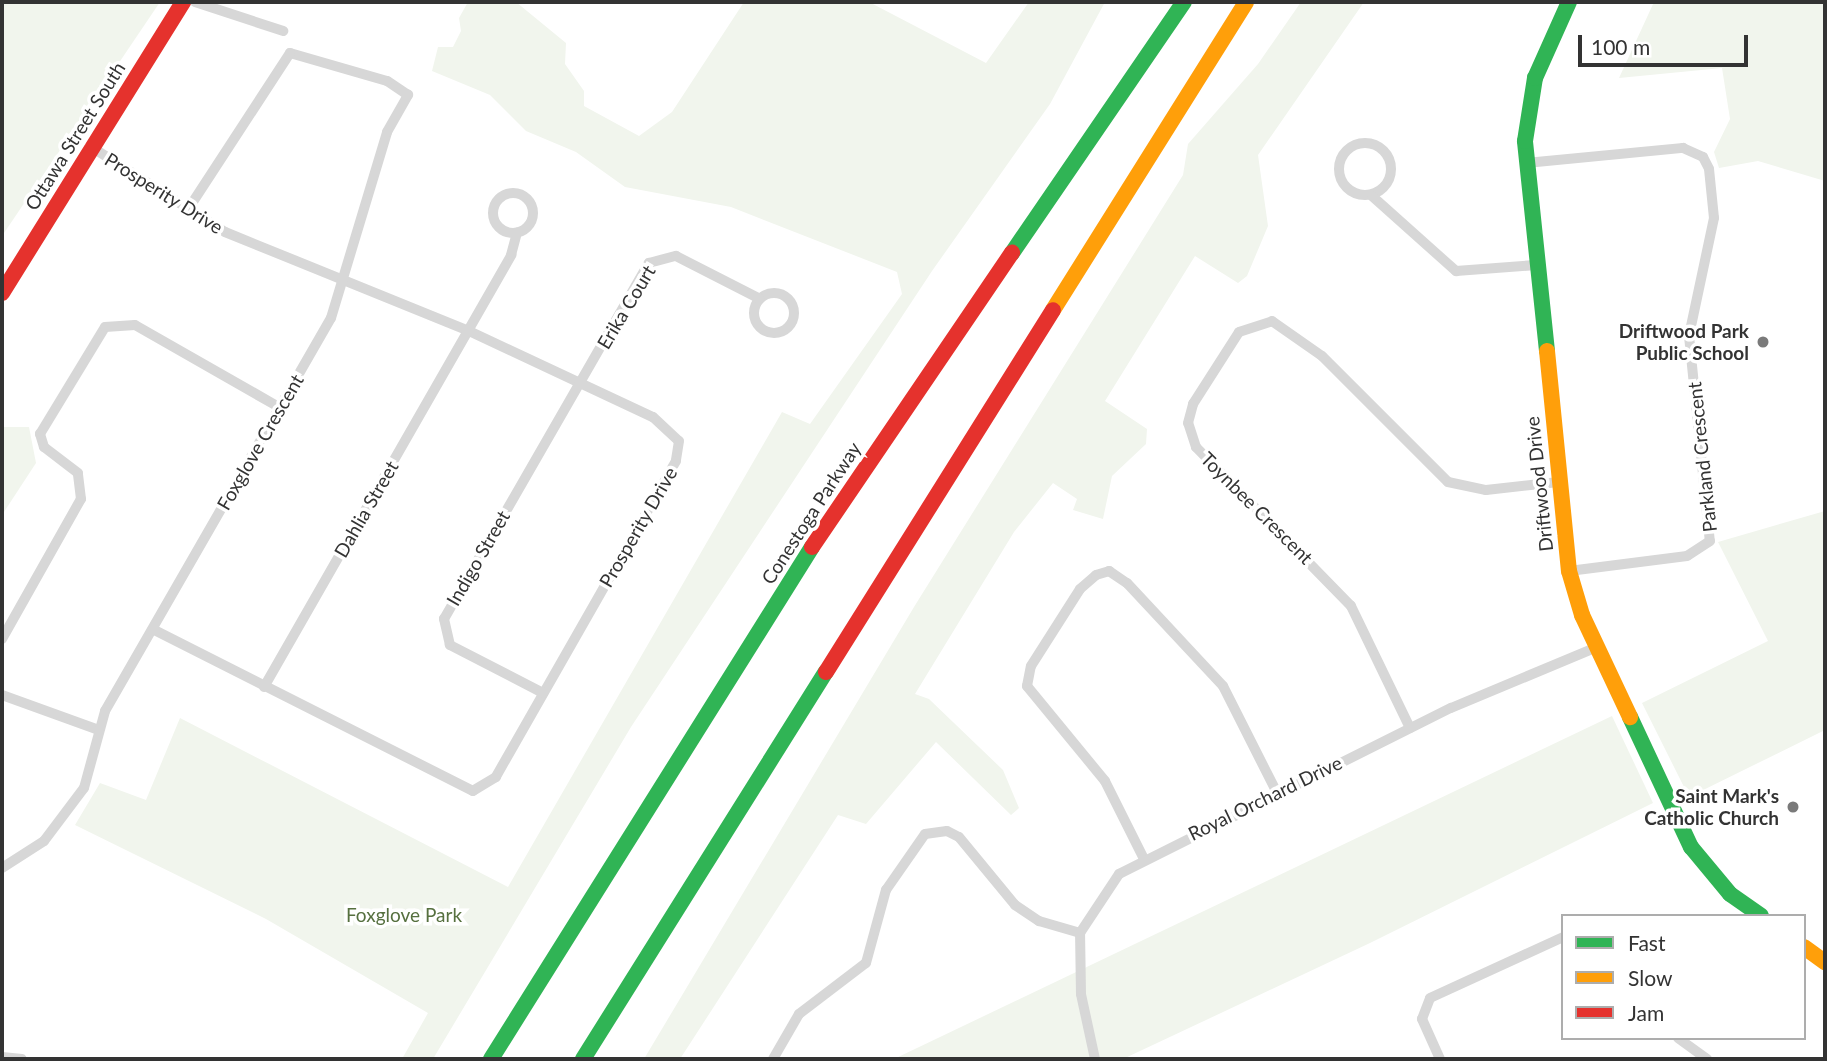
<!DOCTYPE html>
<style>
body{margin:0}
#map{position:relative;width:1827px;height:1061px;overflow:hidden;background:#fff;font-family:Lato,sans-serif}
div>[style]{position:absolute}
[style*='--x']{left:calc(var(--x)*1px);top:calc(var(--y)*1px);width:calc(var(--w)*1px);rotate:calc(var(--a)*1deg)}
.green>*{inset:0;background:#f1f5ed}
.street>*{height:10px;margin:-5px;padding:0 5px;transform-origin:5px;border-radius:5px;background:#d7d7d7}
.street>.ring{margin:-5px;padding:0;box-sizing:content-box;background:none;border:10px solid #d7d7d7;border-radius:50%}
.fast>*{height:16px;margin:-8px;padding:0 8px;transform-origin:8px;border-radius:8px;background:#30b455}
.slow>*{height:16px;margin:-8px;padding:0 8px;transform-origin:8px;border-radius:8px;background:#ff9f0a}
.jam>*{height:16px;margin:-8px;padding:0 8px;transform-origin:8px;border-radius:8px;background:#e5322d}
.dots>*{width:19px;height:19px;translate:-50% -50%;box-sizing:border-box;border:4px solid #fff;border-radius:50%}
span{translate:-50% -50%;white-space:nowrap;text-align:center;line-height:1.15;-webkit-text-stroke:7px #fff;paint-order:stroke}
.street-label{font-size:19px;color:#333}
.poi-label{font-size:19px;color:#333;font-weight:700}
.right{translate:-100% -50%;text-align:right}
.park-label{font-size:19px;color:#56703f}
.frame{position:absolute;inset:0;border:4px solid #333;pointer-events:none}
.legend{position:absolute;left:1561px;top:914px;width:245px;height:126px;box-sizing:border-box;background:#fff;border:2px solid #adadad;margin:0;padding:9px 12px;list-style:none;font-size:21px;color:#333}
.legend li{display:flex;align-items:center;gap:14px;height:35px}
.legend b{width:35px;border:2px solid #adadad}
.scale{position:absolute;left:1578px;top:35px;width:170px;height:32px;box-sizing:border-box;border:4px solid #333;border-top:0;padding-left:9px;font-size:21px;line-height:24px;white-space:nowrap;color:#333;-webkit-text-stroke:5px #fff;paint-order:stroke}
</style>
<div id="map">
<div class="green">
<i style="clip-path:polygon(2px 2px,160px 2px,2px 236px)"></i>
<i style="clip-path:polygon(468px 2px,516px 2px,566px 43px,565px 64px,584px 91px,584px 106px,639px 136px,672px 112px,744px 2px,869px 2px,986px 63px,1029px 2px,1105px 2px,1050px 104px,932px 271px,631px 727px,433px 1059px,402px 1059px,428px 1013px,266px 919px,75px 825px,100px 783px,146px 800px,180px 718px,508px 887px,782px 412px,810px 424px,902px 294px,897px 272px,731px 207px,625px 187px,576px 152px,526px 131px,490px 95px,432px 71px,438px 47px,453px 47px,461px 31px,459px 18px)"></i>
<i style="clip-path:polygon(1301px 2px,1364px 2px,1258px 155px,1268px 226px,1247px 276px,1238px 283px,1195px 256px,1105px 401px,1147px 429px,1146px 444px,1112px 476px,1103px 519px,1073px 510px,1077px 499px,1053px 483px,1014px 532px,915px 694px,929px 699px,1003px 770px,1019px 808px,1011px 815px,936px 742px,866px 824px,838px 815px,680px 1059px,644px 1059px,914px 607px,1183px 175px,1188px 144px,1258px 64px)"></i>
<i style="clip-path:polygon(1654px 2px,1825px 2px,1825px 181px,1758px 161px,1719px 168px,1714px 152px,1730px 119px,1722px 68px,1619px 78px)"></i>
<i style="clip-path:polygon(2px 427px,29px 427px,36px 463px,2px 515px)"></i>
<i style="clip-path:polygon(1825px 511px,1825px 730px,1689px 797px,1642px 703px,1768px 641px,1718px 542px)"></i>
<i style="clip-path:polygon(1612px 716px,1653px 803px,1370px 943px,1123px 1059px,894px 1059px)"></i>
</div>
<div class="street">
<i style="--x:195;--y:2;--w:93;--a:18.2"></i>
<i class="ring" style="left:1339px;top:143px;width:42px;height:42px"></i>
<i style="--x:93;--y:148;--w:156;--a:32.5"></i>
<i style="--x:225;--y:232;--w:263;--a:22.1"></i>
<i style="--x:469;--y:331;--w:203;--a:25.1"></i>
<i style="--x:653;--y:417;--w:35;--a:43"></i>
<i style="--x:679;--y:441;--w:20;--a:99"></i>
<i style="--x:676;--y:461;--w:364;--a:119.7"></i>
<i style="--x:496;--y:777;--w:27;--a:149"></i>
<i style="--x:473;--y:791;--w:357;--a:-153.2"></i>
<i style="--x:1526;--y:163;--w:158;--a:-5.5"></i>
<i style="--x:1683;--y:148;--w:22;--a:24"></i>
<i style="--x:1703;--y:157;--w:13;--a:63"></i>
<i style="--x:1709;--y:169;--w:49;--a:84.2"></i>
<i style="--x:1714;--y:218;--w:121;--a:102"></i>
<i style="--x:1689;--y:336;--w:206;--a:84.2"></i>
<i style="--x:1710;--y:541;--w:27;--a:147"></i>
<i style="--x:1687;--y:556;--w:119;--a:172.8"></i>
<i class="ring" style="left:493px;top:193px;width:30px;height:30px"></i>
<i style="--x:1372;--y:196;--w:113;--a:41.8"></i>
<i style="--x:1456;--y:271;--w:80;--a:-4.3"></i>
<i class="ring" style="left:754px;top:293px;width:30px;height:30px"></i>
<i style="--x:2;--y:639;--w:161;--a:-60.6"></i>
<i style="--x:81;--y:499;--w:26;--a:-97"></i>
<i style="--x:78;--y:473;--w:43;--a:-142.6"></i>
<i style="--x:44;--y:447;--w:14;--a:-107"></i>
<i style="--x:40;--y:434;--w:125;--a:-58.7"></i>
<i style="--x:105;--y:327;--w:30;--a:-4"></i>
<i style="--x:135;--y:325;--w:166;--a:29.7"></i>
<i style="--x:264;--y:687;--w:498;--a:-60.2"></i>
<i style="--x:511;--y:255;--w:23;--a:-75"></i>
<i style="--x:543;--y:693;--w:105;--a:-152.7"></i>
<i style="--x:450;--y:645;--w:27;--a:-103"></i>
<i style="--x:444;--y:619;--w:411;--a:-60.1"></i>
<i style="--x:649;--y:263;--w:28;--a:-15"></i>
<i style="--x:676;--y:256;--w:94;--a:27.1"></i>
<i style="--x:2;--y:695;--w:100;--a:19.9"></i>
<i style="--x:1410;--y:728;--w:136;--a:-115.8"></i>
<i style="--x:1351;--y:606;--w:222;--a:-134.3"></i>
<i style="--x:1196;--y:447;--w:25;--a:-108"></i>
<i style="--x:1188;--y:423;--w:20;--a:-75"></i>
<i style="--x:1193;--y:404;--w:85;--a:-57.4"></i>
<i style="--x:1239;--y:332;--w:35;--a:-18"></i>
<i style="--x:1272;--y:321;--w:61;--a:35"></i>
<i style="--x:1322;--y:356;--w:178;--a:45"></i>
<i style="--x:1448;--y:482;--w:39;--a:12"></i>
<i style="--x:1486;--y:490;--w:73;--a:-6.3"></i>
<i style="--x:1143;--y:857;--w:85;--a:-116.6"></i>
<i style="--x:1105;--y:781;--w:123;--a:-129.4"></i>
<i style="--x:1027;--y:686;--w:20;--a:-79"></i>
<i style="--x:1031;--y:666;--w:91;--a:-57.5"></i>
<i style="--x:1080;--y:589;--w:21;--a:-41"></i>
<i style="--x:1096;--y:575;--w:14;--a:-17"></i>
<i style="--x:1109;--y:571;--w:22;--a:34"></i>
<i style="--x:1127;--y:583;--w:141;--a:47"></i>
<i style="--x:1223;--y:686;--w:120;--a:63.2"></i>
<i style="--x:2;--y:868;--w:50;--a:-32.7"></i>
<i style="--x:44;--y:841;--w:66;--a:-53"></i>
<i style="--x:84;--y:788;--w:80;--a:-74.7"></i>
<i style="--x:105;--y:711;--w:453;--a:-60.1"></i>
<i style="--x:331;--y:318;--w:194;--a:-73.2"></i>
<i style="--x:387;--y:132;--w:43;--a:-60.4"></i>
<i style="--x:408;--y:95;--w:25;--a:-146"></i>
<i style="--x:387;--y:81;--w:101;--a:-163.9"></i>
<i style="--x:290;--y:53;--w:189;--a:123.1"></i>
<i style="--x:1678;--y:1038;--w:36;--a:36"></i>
<i style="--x:2;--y:1057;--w:20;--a:6"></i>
<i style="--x:773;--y:1059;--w:52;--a:-60"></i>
<i style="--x:799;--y:1014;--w:84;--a:-37.3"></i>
<i style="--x:866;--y:963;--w:76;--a:-74.7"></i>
<i style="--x:886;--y:890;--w:68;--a:-55.1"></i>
<i style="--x:925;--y:834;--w:22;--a:-8"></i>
<i style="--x:947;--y:831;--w:13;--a:27"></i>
<i style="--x:959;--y:837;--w:88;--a:50.5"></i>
<i style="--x:1015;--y:905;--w:29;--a:34"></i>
<i style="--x:1039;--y:921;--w:43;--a:16.3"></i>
<i style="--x:1095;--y:1059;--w:66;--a:-102.2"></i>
<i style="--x:1081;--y:994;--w:61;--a:-90.9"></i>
<i style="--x:1080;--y:933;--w:71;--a:-56.5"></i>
<i style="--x:1119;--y:874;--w:371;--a:-26.6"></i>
<i style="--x:1451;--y:708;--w:158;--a:-22.7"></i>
<i style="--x:1440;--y:1059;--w:44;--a:-114.2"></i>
<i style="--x:1422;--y:1019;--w:22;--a:-69"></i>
<i style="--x:1430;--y:998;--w:146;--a:-24.6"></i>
</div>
<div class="fast">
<i style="--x:1012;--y:253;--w:304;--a:-55.6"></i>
<i style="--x:1547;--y:351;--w:211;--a:-96"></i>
<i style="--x:1525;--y:141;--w:64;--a:-81"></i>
<i style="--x:1535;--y:78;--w:83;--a:-65.9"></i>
<i style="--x:1630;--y:717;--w:144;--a:64.9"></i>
<i style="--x:1691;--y:847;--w:61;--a:50.3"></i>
<i style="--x:1730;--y:894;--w:38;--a:35"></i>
<i style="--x:491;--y:1059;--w:604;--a:-57.91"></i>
<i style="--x:583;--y:1059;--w:457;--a:-57.9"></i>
</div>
<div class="slow">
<i style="--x:1053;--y:310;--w:363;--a:-57.9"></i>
<i style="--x:1547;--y:351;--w:221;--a:84.3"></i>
<i style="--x:1569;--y:571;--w:46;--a:73.5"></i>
<i style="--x:1582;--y:615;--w:113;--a:64.8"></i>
<i style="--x:1804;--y:947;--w:26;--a:36"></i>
</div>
<div class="jam">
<i style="--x:2;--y:293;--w:343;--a:-58.1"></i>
<i style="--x:812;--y:547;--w:356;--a:-55.8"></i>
<i style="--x:826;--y:672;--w:427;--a:-57.9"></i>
</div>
<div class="dots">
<i style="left:1763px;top:342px;background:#7a7a7a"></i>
<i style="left:1793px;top:807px;background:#7a7a7a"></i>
</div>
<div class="street-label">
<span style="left:75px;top:136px;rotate:-58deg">Ottawa Street South</span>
<span style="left:164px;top:193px;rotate:32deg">Prosperity Drive</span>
<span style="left:626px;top:307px;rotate:-59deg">Erika Court</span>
<span style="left:260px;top:442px;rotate:-60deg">Foxglove Crescent</span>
<span style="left:1702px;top:457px;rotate:-96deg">Parkland Crescent</span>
<span style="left:1539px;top:484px;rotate:-96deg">Driftwood Drive</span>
<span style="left:1257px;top:508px;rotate:45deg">Toynbee Crescent</span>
<span style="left:366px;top:509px;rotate:-60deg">Dahlia Street</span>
<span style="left:811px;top:513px;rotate:-57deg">Conestoga Parkway</span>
<span style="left:638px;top:527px;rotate:-60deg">Prosperity Drive</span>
<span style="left:478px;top:558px;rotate:-60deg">Indigo Street</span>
<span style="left:1265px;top:798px;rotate:-26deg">Royal Orchard Drive</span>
</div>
<div class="poi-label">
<span class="right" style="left:1749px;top:342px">Driftwood Park<br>Public School</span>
<span class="right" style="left:1779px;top:807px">Saint Mark's<br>Catholic Church</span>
</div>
<div class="park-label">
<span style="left:404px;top:915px">Foxglove Park</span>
</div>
<div class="frame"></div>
<ul class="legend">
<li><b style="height:9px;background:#30b455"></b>Fast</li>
<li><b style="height:9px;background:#ff9f0a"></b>Slow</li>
<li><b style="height:9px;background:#e5322d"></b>Jam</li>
</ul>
<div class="scale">100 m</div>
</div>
